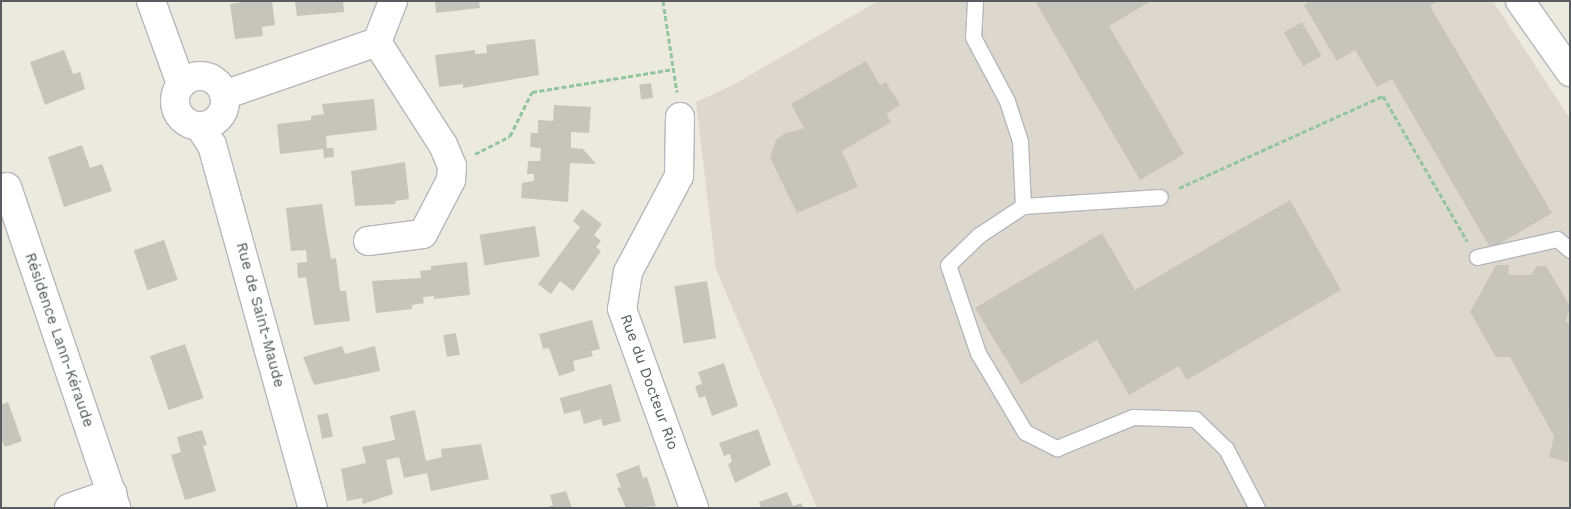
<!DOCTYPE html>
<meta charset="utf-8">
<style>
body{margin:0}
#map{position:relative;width:1571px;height:509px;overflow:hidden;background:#ece9df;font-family:"Work Sans",sans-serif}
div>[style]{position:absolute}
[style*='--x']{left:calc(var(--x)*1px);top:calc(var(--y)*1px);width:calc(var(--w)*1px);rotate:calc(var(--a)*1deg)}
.education>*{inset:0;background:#dcd8ce}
.building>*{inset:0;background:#c7c4bc;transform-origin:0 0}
.path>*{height:3px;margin-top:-1.5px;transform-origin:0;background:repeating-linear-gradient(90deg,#91c4a1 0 5px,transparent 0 7.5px)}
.roads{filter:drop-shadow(1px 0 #b5b7bd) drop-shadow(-1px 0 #b5b7bd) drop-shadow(0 1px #b5b7bd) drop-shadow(0 -1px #b5b7bd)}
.service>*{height:15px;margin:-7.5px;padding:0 7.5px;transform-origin:7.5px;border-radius:7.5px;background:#fff}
.minor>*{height:28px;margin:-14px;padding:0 14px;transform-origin:14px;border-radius:14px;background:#fff}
.minor>.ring{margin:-14px;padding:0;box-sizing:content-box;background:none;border:28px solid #fff;border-radius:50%}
span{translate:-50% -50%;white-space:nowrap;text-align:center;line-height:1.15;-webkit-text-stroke:4.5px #fff;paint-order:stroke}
.street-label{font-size:15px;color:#585c61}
.frame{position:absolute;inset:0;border:2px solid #585c61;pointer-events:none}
</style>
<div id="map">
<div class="education">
<i style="clip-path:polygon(878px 1px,1493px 1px,1570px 119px,1570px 508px,817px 508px,716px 269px,696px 102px,733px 85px)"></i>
</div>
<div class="building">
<i style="clip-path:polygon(249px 1px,272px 1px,275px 25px,262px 27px,263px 36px,235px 39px,230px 4px)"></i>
<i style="clip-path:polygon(343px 1px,344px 12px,297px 16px,295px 2px)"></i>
<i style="clip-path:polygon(435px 1px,479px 1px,480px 8px,436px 13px)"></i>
<i style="clip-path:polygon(1035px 1px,1151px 1px,1109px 26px,1184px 154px,1140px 180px)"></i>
<i style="clip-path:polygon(1310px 1px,1438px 1px,1430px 6px,1552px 213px,1491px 249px,1392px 79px,1377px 87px,1355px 50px,1337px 61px,1304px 5px)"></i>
<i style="left:1302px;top:22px;width:39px;height:21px;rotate:60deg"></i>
<i style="clip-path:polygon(535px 39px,539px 75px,463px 88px,463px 84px,439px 87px,435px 55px,475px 50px,475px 54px,487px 53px,486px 45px)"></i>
<i style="clip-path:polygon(64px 50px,73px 74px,80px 72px,85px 89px,45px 105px,30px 62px)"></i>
<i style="clip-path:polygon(866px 61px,880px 85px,886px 82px,900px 105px,886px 114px,891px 122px,842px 151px,858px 187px,797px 213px,770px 158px,776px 140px,784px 134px,804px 128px,791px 104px)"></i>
<i style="left:651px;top:83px;width:15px;height:12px;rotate:82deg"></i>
<i style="clip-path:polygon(374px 99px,377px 130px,326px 136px,327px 148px,333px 148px,334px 157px,324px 158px,323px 149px,280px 154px,277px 124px,311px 120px,311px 116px,324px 114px,322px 104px)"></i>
<i style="clip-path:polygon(554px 105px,591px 107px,589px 133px,571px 132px,571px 148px,583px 149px,596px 164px,570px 163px,568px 202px,521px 198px,522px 183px,534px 181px,534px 174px,527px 174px,528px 161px,540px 161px,541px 148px,530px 147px,531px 133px,538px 133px,538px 120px,553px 121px)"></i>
<i style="clip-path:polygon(82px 145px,90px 168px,102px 164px,112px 191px,64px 207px,48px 157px)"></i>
<i style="clip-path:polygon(405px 162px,409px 199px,395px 201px,396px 204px,355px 206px,351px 171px)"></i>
<i style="clip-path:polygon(1290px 200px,1341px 290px,1187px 380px,1179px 366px,1129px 395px,1097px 340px,1021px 384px,975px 308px,1102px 233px,1135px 290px)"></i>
<i style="clip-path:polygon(322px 204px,331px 259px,336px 258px,340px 291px,346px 291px,350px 321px,314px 325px,306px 277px,298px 278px,297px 263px,307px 262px,306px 250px,291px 251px,286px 208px)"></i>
<i style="clip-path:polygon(582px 209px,602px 224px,594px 235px,601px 241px,596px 247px,601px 251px,573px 291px,560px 281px,551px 294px,538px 284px,580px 227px,573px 221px)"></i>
<i style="left:535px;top:226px;width:31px;height:56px;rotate:81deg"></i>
<i style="left:164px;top:240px;width:42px;height:32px;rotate:71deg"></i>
<i style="clip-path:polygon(467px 262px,470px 295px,434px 299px,434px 296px,423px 297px,424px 303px,412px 305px,412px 309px,376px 313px,372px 281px,421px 278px,420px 271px,431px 270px,431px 266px)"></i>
<i style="clip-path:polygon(1496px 265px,1509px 265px,1508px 275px,1531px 275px,1537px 266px,1546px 266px,1570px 306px,1566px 321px,1570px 327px,1568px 462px,1549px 457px,1554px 436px,1510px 357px,1496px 357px,1470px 312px)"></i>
<i style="left:707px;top:281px;width:58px;height:33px;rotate:81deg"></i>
<i style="clip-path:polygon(592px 320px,600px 349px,591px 351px,593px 356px,573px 361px,575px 371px,559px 376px,549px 348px,543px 349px,539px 334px)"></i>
<i style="left:456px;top:333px;width:22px;height:13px;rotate:80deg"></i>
<i style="left:185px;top:344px;width:57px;height:37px;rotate:71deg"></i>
<i style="clip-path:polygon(342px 346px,345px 354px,375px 346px,380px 371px,314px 385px,303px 357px)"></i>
<i style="clip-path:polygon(724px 363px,738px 406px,712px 416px,705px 396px,699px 398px,695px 386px,702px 384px,698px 372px)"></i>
<i style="clip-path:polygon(611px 384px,621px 421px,603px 426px,601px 419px,584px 424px,580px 410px,564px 414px,560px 398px)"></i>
<i style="clip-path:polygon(8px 402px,22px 441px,5px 447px,1px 439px,1px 405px)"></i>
<i style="clip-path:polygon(415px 410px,426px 461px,442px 457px,441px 449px,481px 444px,489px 479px,431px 491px,427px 473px,404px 478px,399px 457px,386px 460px,393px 494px,363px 504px,362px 498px,347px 501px,341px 469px,366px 463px,362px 447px,395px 440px,390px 416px)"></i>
<i style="left:328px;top:413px;width:24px;height:11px;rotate:78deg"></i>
<i style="clip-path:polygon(758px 429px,771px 465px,735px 483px,728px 464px,732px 462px,730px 454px,724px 456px,719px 443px)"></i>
<i style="clip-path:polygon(202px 430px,207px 445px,203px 446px,216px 491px,185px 500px,171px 455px,181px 452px,177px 437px)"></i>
<i style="clip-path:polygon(639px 465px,643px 478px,647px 477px,656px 506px,626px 508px,617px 488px,621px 487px,616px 474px)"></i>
<i style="clip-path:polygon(566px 491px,572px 508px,546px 508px,553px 505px,550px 495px)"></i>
<i style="clip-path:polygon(787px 492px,793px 506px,801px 503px,803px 508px,761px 508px,759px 502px)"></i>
</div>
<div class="path">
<i style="--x:663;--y:1;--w:92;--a:81.3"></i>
<i style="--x:475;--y:154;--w:39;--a:-27"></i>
<i style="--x:510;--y:136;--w:49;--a:-63.4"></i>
<i style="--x:532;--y:92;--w:144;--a:-9.2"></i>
<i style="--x:1179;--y:188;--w:224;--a:-24.3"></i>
<i style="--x:1383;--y:96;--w:168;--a:59.9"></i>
</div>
<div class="roads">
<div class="service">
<i style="--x:975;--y:1;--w:36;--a:93"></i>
<i style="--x:973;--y:37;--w:72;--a:62"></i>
<i style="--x:1007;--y:101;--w:42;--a:72"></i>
<i style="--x:1020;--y:141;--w:65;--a:87.4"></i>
<i style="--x:1023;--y:206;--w:53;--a:146.6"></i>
<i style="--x:979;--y:235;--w:43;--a:135.9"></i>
<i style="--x:948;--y:265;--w:93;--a:71.2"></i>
<i style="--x:978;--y:353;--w:92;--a:59.3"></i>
<i style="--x:1025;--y:432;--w:36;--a:27"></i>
<i style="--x:1057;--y:448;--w:82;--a:-22.2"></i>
<i style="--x:1133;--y:417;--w:62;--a:1.8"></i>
<i style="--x:1195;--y:419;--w:43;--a:44.1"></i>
<i style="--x:1226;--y:449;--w:67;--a:62.3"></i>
<i style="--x:1023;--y:206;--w:137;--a:-3.8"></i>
<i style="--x:1477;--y:257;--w:82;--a:-12.7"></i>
<i style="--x:1557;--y:239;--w:17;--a:40"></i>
</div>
<div class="minor">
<i style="--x:151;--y:1;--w:88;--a:70.1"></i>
<i style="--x:1520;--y:1;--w:87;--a:54.8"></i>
<i class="ring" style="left:175px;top:76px;width:22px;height:22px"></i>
<i style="--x:224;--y:95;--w:162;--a:-19.1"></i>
<i style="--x:377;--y:42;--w:44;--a:-68.7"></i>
<i style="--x:680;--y:117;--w:59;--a:91"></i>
<i style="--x:679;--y:176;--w:109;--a:118"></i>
<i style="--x:628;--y:272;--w:37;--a:99"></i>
<i style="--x:622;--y:309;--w:212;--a:70.1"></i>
<i style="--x:199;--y:126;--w:23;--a:56"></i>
<i style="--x:212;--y:145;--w:377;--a:74.5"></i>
<i style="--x:7;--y:187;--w:339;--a:71.2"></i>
<i style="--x:368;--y:241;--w:55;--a:-7.3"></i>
<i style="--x:423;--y:234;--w:61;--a:-62.6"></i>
<i style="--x:451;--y:180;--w:14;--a:-86"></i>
<i style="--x:452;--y:166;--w:23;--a:-113"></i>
<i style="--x:443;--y:145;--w:122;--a:-122.7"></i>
<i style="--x:69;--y:508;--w:46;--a:-19.2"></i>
</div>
</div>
<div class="street-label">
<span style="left:260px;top:315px;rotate:75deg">Rue de Saint-Maude</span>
<span style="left:59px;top:340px;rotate:71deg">Résidence Lann-Kéraude</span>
<span style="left:649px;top:382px;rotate:70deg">Rue du Docteur Rio</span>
</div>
<div class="frame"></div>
</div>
